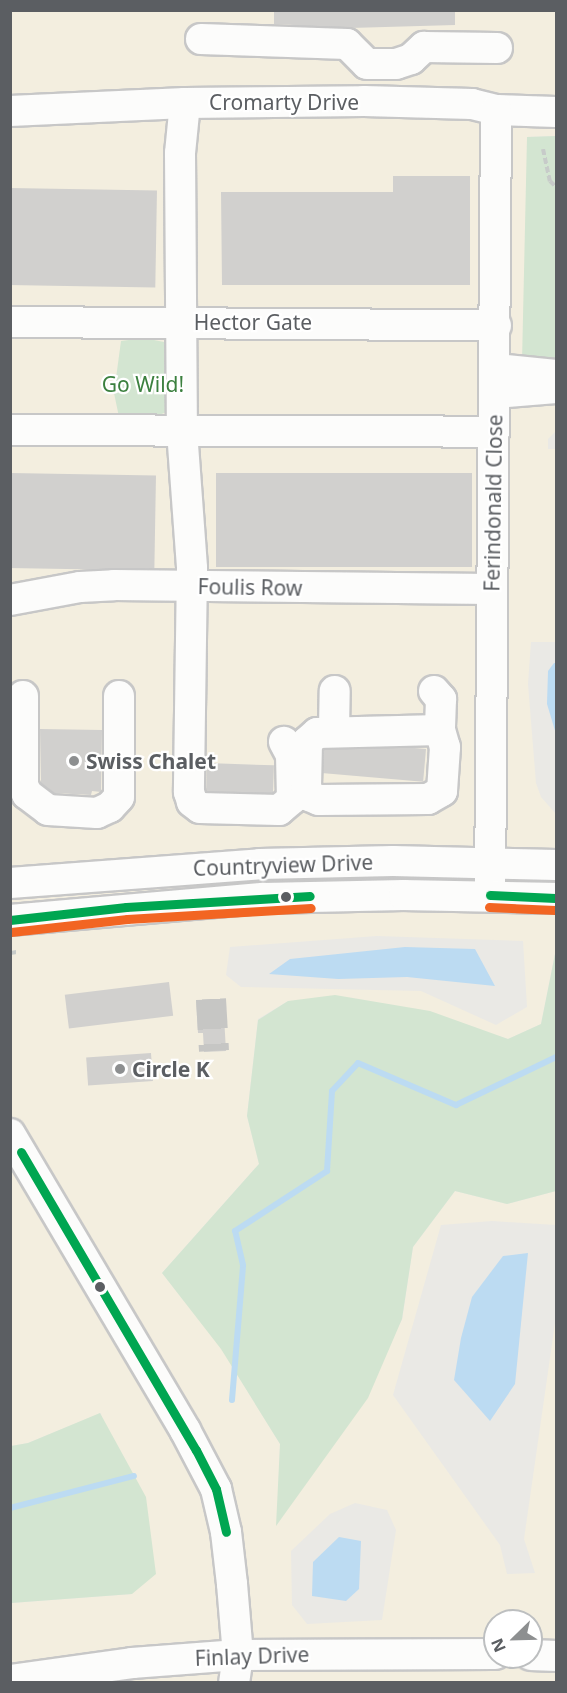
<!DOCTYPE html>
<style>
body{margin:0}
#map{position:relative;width:567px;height:1693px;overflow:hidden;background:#eae9e5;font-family:"Noto Sans",sans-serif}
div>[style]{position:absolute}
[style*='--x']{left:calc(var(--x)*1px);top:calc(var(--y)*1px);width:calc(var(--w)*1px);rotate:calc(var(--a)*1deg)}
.commercial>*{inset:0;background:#f3eedf}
.green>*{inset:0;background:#d3e5d1}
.water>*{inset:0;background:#bcdbf2}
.stream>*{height:6px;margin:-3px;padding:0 3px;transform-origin:3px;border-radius:3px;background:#bcdbf2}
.building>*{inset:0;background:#d1d0ce;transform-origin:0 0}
.minor-tunnel>*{height:30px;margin-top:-15px;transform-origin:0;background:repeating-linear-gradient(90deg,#c6c6c4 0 30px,transparent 0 45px)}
.path>*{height:4px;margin-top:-2px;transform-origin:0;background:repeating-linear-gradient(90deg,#c7cbc9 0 6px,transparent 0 9px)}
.roads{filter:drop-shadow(2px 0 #c7c7c7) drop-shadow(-2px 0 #c7c7c7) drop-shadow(0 2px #c7c7c7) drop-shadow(0 -2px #c7c7c7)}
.minor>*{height:30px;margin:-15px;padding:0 15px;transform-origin:15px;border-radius:15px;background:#fcfcfb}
.bus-1>*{height:9px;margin:-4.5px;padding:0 4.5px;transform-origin:4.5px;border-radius:4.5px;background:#00a651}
.bus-2>*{height:9px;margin:-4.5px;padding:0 4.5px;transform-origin:4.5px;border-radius:4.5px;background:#f26522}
.dots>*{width:16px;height:16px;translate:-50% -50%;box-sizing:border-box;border:3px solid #fff;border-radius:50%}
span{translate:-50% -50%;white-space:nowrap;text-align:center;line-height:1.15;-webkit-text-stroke:4.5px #fff;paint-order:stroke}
.street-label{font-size:21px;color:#5b5e62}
.park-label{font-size:21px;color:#3c803f}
.poi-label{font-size:21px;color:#5b5e62;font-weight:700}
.left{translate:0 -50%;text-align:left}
.frame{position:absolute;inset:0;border:12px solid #5b5e62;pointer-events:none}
.north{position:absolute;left:483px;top:1609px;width:60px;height:60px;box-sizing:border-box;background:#fff;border:2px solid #bdbfc0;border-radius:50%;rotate:247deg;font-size:16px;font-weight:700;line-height:24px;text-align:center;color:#5b5e62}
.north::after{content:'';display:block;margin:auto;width:21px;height:27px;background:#8d8f90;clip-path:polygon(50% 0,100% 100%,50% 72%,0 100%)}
</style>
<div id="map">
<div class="commercial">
<i style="clip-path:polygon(evenodd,11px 11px,556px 11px,556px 136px,527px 137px,556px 364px,556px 431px,548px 439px,548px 449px,556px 449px,556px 642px,531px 642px,528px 684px,536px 783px,541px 797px,556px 814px,556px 949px,541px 1024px,508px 1039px,470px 1027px,288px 1001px,258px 1019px,247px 1116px,259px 1164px,162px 1273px,221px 1348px,280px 1444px,277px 1525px,402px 1320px,413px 1247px,455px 1191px,507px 1204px,556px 1191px,556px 1225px,492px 1221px,441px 1225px,393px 1395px,500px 1545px,507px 1574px,535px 1573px,524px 1539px,556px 1316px,556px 1682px,11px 1682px,11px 1603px,132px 1594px,101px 1413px,28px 1443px,11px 1446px,11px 11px,377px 936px,523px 941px,527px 1007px,496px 1025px,421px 991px,241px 987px,226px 975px,230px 947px,377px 936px,11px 11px,355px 1503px,387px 1510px,396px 1530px,382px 1620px,307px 1624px,292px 1605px,291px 1551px,330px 1514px,355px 1503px,11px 11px,495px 1621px,531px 1621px,531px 1657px,495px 1657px,495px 1621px)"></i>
</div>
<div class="green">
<i style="clip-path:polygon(556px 136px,556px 364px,522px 362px,527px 137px)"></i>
<i style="clip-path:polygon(144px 338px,164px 342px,169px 357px,171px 386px,167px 412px,153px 417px,119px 417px,114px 393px,121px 341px)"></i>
<i style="clip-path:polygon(556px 949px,556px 1191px,507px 1204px,455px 1191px,413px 1247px,402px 1319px,368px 1398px,276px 1526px,280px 1444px,221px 1349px,162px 1273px,259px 1164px,247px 1116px,258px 1020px,288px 1001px,335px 995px,430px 1011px,508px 1039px,541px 1024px)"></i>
<i style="clip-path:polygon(100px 1413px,146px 1497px,156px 1574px,132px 1594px,11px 1603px,11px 1446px,28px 1443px)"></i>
</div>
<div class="water">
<i style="clip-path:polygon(554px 663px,556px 663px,556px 734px,547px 704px,548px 671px)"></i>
<i style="clip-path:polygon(405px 947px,475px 949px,495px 986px,407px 977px,338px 979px,269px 974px,290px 959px)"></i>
<i style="clip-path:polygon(528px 1253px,515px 1384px,490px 1421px,454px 1380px,461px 1338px,472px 1297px,503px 1256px)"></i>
<i style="clip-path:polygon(339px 1537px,361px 1541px,359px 1589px,346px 1601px,312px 1596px,313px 1562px)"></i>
</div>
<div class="stream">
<i style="--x:232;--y:1400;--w:135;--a:-85.3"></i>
<i style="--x:243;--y:1265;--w:35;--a:-103"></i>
<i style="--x:235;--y:1231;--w:110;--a:-33.1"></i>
<i style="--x:327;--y:1171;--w:80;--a:-86.4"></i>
<i style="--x:332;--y:1091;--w:38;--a:-47"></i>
<i style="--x:358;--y:1063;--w:107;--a:23.2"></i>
<i style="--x:456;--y:1105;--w:111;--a:-25.6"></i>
<i style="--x:10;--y:1508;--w:128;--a:-14.5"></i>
</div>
<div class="building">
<i style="clip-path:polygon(274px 10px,455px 10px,455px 25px,350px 28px,274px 24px)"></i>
<i style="clip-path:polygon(393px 176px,470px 176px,470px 285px,222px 285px,221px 192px,393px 192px)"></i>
<i style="left:10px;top:188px;width:147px;height:97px;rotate:1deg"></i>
<i style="left:10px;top:473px;width:146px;height:95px;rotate:1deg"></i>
<i style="left:216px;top:473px;width:256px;height:94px"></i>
<i style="clip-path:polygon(40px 729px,102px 730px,101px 792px,92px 791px,91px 795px,54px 793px,41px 783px)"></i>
<i style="left:426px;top:749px;width:33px;height:102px;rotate:95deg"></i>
<i style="left:207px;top:763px;width:67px;height:28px;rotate:2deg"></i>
<i style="left:169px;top:982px;width:34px;height:105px;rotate:83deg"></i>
<i style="clip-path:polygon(223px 999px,226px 1051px,204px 1052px,203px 1033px,198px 1033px,196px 1000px)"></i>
<i style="left:151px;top:1053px;width:28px;height:65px;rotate:86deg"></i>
</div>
<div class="minor-tunnel">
<i style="--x:211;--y:999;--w:52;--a:86.7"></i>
</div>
<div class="path">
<i style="--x:543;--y:149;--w:33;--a:78"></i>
<i style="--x:550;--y:181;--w:8;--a:45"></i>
<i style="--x:10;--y:953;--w:7;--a:-8"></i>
</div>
<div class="roads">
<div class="minor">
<i style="--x:201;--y:39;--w:146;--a:2"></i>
<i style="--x:347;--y:44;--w:28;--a:45"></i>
<i style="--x:367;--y:64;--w:29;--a:0"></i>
<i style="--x:396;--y:64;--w:16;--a:-18"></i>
<i style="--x:411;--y:59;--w:18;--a:-43"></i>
<i style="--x:424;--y:47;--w:73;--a:0.8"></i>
<i style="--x:185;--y:103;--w:50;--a:95.7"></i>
<i style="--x:180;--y:153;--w:278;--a:89.6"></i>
<i style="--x:182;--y:431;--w:137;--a:85.8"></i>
<i style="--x:192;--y:568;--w:224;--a:90.8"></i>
<i style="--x:189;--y:792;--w:10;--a:73"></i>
<i style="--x:192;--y:802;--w:10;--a:37"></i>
<i style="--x:200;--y:808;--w:79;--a:1.5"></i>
<i style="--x:279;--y:810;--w:17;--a:-40"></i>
<i style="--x:292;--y:799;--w:44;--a:-91.3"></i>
<i style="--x:291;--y:755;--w:15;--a:-118"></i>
<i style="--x:10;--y:111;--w:175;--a:-2.6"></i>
<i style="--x:185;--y:103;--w:179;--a:-0.6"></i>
<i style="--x:364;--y:101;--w:108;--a:1.6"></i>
<i style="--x:472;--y:104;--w:25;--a:14"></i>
<i style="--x:496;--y:110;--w:60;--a:1.9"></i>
<i style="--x:10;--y:322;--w:486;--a:0.4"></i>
<i style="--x:496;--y:369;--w:60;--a:5.7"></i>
<i style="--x:495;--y:393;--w:61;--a:-4.7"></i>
<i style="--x:10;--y:430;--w:484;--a:0.2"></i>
<i style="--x:10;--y:600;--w:71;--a:-10.5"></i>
<i style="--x:80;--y:587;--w:34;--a:-3"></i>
<i style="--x:114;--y:585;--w:377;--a:0.6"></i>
<i style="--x:434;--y:691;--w:11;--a:49"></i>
<i style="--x:441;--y:699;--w:31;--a:92"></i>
<i style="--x:440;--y:730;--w:18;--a:74"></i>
<i style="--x:445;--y:747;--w:44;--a:93.9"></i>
<i style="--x:442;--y:791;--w:16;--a:150"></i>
<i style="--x:428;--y:799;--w:109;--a:179.5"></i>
<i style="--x:319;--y:800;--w:11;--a:-158"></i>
<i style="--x:309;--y:796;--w:9;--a:-108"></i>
<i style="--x:306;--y:787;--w:45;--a:-88.7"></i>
<i style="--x:307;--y:742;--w:13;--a:-42"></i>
<i style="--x:317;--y:733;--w:123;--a:-1.4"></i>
<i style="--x:23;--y:696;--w:89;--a:90"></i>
<i style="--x:23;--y:785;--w:10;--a:66"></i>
<i style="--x:27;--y:794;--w:26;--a:37"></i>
<i style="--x:48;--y:810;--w:49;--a:3.5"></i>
<i style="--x:97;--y:813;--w:14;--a:-25"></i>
<i style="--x:110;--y:807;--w:13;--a:-48"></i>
<i style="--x:119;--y:797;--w:101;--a:-90"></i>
<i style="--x:334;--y:730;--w:39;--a:-89"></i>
<i style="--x:10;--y:883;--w:251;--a:-4.3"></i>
<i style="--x:260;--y:864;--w:133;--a:-1.3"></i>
<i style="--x:393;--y:861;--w:163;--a:1.4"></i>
<i style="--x:490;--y:895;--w:785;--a:-89.56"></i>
<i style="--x:10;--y:920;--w:255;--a:-5"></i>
<i style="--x:264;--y:898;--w:140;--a:-1.2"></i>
<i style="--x:404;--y:895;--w:152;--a:1.1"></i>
<i style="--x:10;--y:1134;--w:344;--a:59.4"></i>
<i style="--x:185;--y:1430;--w:67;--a:62.3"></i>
<i style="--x:216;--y:1489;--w:44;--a:76.9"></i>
<i style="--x:226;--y:1532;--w:52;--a:83.4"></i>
<i style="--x:232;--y:1584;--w:71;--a:85.2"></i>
<i style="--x:238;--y:1655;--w:27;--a:98"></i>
<i style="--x:531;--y:1655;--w:25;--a:2"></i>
<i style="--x:10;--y:1680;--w:123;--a:-7.9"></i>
<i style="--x:132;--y:1663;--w:106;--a:-4.3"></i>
<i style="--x:238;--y:1655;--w:257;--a:-0.2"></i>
</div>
</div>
<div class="bus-1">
<i style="--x:490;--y:895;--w:66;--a:2.6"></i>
<i style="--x:10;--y:920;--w:117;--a:-6.4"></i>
<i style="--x:126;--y:907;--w:184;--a:-3.4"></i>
<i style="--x:21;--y:1152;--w:346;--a:59.6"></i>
<i style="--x:196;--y:1450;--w:44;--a:62.9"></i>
<i style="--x:216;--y:1489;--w:44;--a:76.9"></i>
</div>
<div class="bus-2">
<i style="--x:489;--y:907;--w:66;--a:2.6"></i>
<i style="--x:11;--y:932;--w:117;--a:-6.4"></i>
<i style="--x:127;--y:919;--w:184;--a:-3.4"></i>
</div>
<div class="dots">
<i style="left:74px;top:761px;background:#8d8f90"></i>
<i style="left:286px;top:897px;background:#5b5e62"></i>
<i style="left:120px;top:1069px;background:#8d8f90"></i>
<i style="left:100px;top:1287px;background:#5b5e62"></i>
</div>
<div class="street-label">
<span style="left:284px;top:102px">Cromarty Drive</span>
<span style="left:253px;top:322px">Hector Gate</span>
<span style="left:493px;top:503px;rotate:-89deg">Ferindonald Close</span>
<span style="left:250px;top:587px;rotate:1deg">Foulis Row</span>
<span style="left:283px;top:865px;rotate:-2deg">Countryview Drive</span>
<span style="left:252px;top:1656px;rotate:-2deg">Finlay Drive</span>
</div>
<div class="park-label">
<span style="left:143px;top:384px">Go Wild!</span>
</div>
<div class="poi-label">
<span class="left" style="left:86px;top:761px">Swiss Chalet</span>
<span class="left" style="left:132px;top:1069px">Circle K</span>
</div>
<div class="frame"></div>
<div class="north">N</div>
</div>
